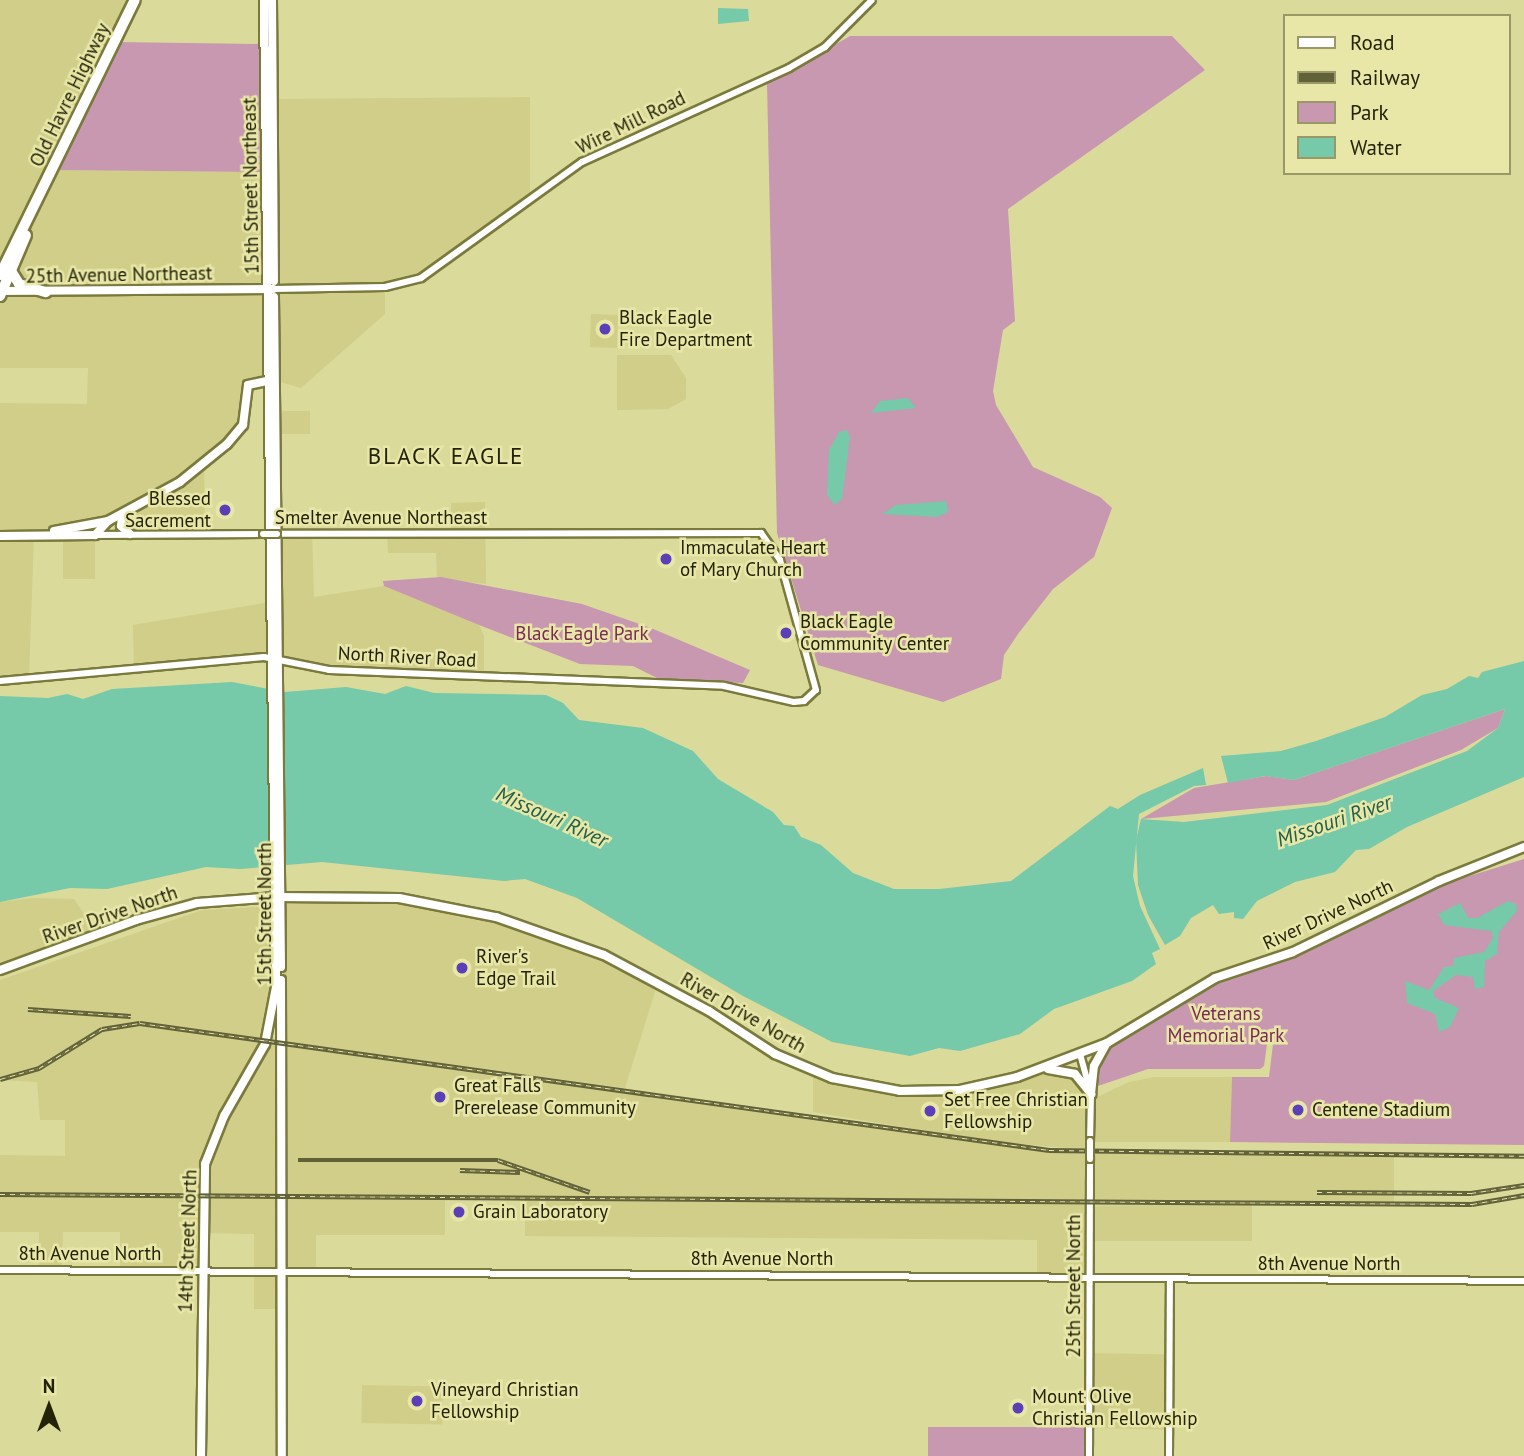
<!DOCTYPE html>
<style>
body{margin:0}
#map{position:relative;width:1524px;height:1456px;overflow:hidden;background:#dada9a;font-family:"PT Sans",sans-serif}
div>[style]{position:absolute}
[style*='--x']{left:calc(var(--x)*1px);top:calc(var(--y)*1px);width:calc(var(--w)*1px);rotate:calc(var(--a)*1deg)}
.built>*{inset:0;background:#d0ce88;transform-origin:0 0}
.green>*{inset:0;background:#c798af;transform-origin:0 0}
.water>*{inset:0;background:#76c9a9}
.roads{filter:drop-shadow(2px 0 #7b7a3d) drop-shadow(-2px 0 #7b7a3d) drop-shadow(0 2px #7b7a3d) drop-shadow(0 -2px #7b7a3d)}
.minor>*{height:6px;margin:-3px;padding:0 3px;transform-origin:3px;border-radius:3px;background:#fff}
.major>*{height:8px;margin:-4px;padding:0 4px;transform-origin:4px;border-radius:4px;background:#fff}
.highway>*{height:10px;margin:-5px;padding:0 5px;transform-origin:5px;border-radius:5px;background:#fff}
.rail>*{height:4.5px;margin-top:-2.25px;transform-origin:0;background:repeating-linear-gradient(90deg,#e8e7a7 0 5px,#61613a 0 10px);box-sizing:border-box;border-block:2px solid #61613a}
.bridges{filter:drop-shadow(2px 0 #7b7a3d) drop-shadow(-2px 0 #7b7a3d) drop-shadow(0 2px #7b7a3d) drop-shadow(0 -2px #7b7a3d)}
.minor-bridge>*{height:6px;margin:-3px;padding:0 3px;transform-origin:3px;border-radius:3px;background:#fff}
.dots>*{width:19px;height:19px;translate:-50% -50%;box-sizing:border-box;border:4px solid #e8e7a7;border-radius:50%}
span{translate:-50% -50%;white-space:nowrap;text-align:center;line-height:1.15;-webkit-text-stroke:5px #e8e7a7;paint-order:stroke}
.street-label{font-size:19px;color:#232309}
.poi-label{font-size:19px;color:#232309}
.left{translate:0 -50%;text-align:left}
.right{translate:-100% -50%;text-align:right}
.park-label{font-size:19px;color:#792858}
.water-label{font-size:21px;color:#20604a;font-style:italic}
.quarter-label{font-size:23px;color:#232309;letter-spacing:2px}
.legend{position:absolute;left:1283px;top:14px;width:228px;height:161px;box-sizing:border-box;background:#e8e7a7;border:2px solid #999968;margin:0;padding:9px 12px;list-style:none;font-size:21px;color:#232309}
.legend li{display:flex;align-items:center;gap:14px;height:35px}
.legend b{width:35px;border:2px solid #999968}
.north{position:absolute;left:14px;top:1372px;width:70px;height:70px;-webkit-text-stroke:5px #e8e7a7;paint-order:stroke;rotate:0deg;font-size:19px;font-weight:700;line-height:28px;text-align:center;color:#232309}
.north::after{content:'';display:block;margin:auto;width:24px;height:32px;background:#232309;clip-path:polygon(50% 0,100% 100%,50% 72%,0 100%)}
</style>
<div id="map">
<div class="built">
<i style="clip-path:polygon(0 0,134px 0,53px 170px,267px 172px,268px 381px,251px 383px,243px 425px,204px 463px,205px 533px,130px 534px,126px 514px,34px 535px,29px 677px,0 679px,0 403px,87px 404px,88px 368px,0 368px,0 296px,27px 232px,0 275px)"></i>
<i style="clip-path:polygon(530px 97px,530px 200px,435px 271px,385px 287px,385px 314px,301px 388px,274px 380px,273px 99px)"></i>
<i style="left:591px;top:314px;width:27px;height:33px;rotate:2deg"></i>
<i style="clip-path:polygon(617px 355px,671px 355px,686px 378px,686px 399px,668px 409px,617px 410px)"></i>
<i style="left:282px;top:411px;width:28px;height:23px"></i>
<i style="clip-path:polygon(485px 502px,486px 584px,437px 578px,436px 553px,388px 553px,387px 533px,451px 533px,451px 503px)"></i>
<i style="clip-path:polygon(312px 533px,314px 597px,384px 586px,479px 625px,484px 636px,484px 676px,329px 670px,281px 659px,277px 534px)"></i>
<i style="left:63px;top:535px;width:32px;height:44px"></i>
<i style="clip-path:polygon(271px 602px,272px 658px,134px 669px,133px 625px)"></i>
<i style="clip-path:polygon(282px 897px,399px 898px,550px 934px,658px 982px,625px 1088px,284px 1042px,284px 1046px,1049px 1150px,1394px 1155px,1394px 1202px,1090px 1202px,1090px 1206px,1252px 1204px,1252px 1241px,1090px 1241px,1090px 1278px,1037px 1277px,1037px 1240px,525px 1236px,525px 1198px,445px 1197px,445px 1235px,316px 1235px,316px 1272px,282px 1272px,282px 1309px,254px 1309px,254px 1234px,202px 1233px,202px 1270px,120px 1270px,120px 1232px,63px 1232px,62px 1270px,39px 1270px,39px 1232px,0 1232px,0 1155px,65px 1156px,65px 1120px,40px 1120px,37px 1082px,0 1080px,0 980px,202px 910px,276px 906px,276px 987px,268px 1040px,283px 1042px)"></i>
<i style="clip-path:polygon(33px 898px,74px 899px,94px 929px,0 964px,0 902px)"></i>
<i style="clip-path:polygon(1041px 1069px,1068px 1070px,1091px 1094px,1090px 1150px,987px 1141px,813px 1112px,813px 1071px,854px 1084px,941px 1092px)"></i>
<i style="clip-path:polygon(1154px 1077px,1232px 1077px,1230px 1142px,1094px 1142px,1095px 1098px,1129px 1082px)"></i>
<i style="left:1089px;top:1353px;width:80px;height:75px;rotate:1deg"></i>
<i style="left:362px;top:1385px;width:81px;height:38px;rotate:1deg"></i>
</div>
<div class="green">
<i style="clip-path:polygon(850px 36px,1172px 36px,1205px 70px,1008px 209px,1015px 321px,1003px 330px,993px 391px,996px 405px,1033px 467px,1100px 497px,1112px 508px,1094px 557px,1053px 589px,1018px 634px,1004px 655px,1001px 679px,943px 702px,818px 665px,777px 533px,767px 84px)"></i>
<i style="clip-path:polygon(115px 42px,265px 44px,267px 172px,53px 170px)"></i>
<i style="clip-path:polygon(441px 577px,582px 604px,651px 628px,750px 670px,743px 683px,659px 679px,633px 666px,580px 664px,479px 625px,384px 586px,383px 581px)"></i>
<i style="clip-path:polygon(1505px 709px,1498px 728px,1461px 750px,1326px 802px,1141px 819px,1194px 788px,1266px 776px,1294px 780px)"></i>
<i style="clip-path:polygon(1524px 859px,1524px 1145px,1230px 1142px,1232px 1077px,1269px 1077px,1275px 1028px,1269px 1029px,1264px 1066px,1260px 1069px,1148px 1069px,1095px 1087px,1097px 1067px,1112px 1043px,1219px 979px,1286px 960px,1431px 888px)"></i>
<i style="left:928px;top:1427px;width:161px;height:29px"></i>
</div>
<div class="water">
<i style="clip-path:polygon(718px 8px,748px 9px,749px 21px,718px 24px)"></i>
<i style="clip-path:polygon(908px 398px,916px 408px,871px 413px,880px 401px)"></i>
<i style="clip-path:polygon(847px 430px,850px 437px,842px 499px,835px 505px,827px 495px,829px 450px,839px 432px)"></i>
<i style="clip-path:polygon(946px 501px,948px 512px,937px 517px,882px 514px,896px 505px)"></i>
<i style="clip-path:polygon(1524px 661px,1524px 777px,1407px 827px,1369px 849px,1356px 850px,1335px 872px,1295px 882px,1257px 901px,1243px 919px,1234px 918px,1234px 912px,1219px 914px,1213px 905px,1191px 918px,1180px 936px,1165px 945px,1148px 915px,1138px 885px,1136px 840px,1141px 819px,1184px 822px,1327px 805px,1467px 751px,1498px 728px,1505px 709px,1294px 780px,1265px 776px,1228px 783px,1221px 756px,1281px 751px,1316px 741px,1385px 717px,1422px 695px,1447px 689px,1469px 676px,1478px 678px,1482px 672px)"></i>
<i style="clip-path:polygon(232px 682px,285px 692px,346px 687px,385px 694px,406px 686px,434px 693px,546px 695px,563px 703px,579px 720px,643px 728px,693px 751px,718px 779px,773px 812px,784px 825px,794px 826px,801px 837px,821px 845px,853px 873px,894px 889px,939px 889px,1011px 881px,1110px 806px,1118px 809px,1140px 795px,1203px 768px,1206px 785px,1194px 786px,1139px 814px,1133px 876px,1140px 906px,1160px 949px,1152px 953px,1156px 964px,1132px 981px,1054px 1009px,1020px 1034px,960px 1051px,939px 1048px,910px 1056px,832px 1042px,743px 996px,577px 898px,525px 879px,504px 881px,322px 862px,240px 869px,206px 867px,107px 889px,70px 888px,0 902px,0 696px,48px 698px,67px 694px,83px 699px,112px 689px)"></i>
<i style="clip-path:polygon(1508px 901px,1516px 904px,1517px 911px,1499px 932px,1497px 954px,1485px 961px,1484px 987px,1475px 989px,1473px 977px,1456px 975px,1433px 991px,1435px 998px,1459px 1008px,1450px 1027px,1439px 1032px,1435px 1014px,1407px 1003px,1405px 981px,1429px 990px,1444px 967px,1453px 966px,1454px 958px,1484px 952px,1493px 938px,1491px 931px,1444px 925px,1438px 914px,1460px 903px,1468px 918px,1477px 918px)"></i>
</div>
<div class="roads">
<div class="minor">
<i style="--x:274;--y:289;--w:111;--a:-1"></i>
<i style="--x:385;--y:287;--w:37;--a:-14"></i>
<i style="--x:421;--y:278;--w:198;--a:-35.8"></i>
<i style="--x:582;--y:162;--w:227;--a:-24.4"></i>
<i style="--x:789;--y:68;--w:42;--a:-30.3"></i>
<i style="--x:825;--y:47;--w:66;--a:-45"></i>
<i style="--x:95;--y:535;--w:168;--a:-0.3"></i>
<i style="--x:0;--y:681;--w:265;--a:-5.2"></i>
<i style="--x:264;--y:657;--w:66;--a:11.3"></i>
<i style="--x:329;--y:670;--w:395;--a:2.3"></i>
<i style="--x:724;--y:686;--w:72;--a:12.9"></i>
<i style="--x:794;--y:702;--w:10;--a:-6"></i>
<i style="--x:804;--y:701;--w:16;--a:-43"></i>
<i style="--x:816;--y:690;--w:135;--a:-105.5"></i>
<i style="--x:780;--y:560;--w:33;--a:-125"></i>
<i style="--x:761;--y:533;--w:484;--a:179.9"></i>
<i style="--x:1080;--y:1054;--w:41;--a:74.6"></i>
<i style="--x:1091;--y:1094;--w:47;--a:91.2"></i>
<i style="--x:0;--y:1270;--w:1524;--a:0.41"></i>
<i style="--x:1089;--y:1456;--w:297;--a:-89.8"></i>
<i style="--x:1169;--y:1456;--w:178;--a:-89.7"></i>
</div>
<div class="major">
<i style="--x:272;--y:0;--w:281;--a:89.6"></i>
<i style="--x:0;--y:291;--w:273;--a:-0.4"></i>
<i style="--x:274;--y:297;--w:670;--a:89.4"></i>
<i style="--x:122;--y:515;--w:11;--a:95"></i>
<i style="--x:121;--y:526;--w:12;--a:42"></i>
<i style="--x:54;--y:531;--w:55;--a:-10.5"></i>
<i style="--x:0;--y:536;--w:95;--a:-0.6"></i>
<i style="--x:95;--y:535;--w:19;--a:-47"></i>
<i style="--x:108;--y:521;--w:82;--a:-28.4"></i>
<i style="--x:180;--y:482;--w:60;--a:-39"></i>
<i style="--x:227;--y:444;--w:25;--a:-50"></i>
<i style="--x:243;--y:425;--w:40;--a:-82.9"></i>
<i style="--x:248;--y:385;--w:24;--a:-12"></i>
<i style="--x:0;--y:970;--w:145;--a:-20.2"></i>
<i style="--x:136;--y:920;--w:63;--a:-15.6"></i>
<i style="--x:197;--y:903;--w:79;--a:-4.3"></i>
<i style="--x:276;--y:897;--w:123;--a:0.5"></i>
<i style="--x:399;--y:898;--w:99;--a:11.1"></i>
<i style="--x:496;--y:917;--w:114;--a:19.4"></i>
<i style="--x:604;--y:955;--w:119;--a:28.1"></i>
<i style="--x:709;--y:1011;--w:79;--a:33.1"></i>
<i style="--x:775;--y:1054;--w:62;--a:22.8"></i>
<i style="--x:832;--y:1078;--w:69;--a:10.8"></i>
<i style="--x:900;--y:1091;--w:60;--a:-1"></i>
<i style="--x:960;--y:1090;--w:58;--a:-12.8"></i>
<i style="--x:1017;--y:1077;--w:96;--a:-20.7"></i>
<i style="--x:1107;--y:1043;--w:126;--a:-31"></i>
<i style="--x:1215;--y:978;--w:82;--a:-18.4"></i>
<i style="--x:1293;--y:952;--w:162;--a:-25.9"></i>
<i style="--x:1439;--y:881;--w:92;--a:-21.8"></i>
<i style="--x:281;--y:980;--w:476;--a:89.9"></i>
<i style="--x:1048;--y:1069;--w:27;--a:10"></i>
<i style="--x:1075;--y:1074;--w:26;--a:51"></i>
<i style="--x:1091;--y:1094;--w:28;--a:-84"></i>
<i style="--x:1094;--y:1066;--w:25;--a:-61"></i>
<i style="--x:201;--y:1456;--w:292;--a:-89.2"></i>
<i style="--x:205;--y:1164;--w:52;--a:-68.4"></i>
<i style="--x:224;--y:1116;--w:83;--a:-60.3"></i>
<i style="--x:265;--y:1044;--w:58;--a:-79.1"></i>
<i style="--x:276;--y:987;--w:987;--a:-90.7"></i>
</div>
<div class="highway">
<i style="--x:11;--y:271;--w:15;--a:58"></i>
<i style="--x:19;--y:284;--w:28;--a:17"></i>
<i style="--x:0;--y:275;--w:306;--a:-63.9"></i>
<i style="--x:0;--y:296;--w:66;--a:-66.9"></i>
</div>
</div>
<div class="rail">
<i style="--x:28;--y:1009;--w:103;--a:3.9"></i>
<i style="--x:0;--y:1079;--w:41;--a:-15.8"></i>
<i style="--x:39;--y:1068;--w:74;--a:-31.8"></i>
<i style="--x:102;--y:1029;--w:38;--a:-9"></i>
<i style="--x:140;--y:1023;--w:918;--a:7.95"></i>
<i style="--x:1049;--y:1150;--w:475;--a:0.7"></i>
<i style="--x:298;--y:1160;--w:200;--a:0"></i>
<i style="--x:498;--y:1160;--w:97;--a:19.2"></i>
<i style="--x:460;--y:1170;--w:60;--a:1.9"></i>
<i style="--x:1317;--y:1192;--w:154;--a:0.4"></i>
<i style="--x:1471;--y:1193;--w:54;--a:-8.6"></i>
<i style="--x:0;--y:1194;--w:1472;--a:0.39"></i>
<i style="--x:1472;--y:1204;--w:53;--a:-9.8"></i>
</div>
<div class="bridges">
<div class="minor-bridge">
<i style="--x:263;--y:534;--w:14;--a:0"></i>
<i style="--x:1090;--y:1159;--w:18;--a:-90"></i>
</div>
</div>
<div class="dots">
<i style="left:605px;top:329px;background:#5a3fb7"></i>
<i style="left:225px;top:510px;background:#5a3fb7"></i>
<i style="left:666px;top:559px;background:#5a3fb7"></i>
<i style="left:786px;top:633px;background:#5a3fb7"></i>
<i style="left:462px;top:968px;background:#5a3fb7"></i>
<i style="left:440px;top:1097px;background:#5a3fb7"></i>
<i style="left:1298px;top:1110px;background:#5a3fb7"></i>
<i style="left:930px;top:1111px;background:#5a3fb7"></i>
<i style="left:459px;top:1212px;background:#5a3fb7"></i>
<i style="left:417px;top:1401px;background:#5a3fb7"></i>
<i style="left:1018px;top:1408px;background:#5a3fb7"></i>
</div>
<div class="street-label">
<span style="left:70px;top:95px;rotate:-64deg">Old Havre Highway</span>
<span style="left:631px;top:123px;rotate:-26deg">Wire Mill Road</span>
<span style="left:251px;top:186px;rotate:-91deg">15th Street Northeast</span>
<span style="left:119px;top:275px;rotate:-1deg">25th Avenue Northeast</span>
<span style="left:381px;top:518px">Smelter Avenue Northeast</span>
<span style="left:407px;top:657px;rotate:3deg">North River Road</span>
<span style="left:265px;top:914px;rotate:-90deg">15th Street North</span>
<span style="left:110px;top:915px;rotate:-19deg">River Drive North</span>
<span style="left:1328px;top:915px;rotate:-25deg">River Drive North</span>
<span style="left:743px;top:1013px;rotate:30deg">River Drive North</span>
<span style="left:188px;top:1241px;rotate:-88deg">14th Street North</span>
<span style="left:90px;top:1254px">8th Avenue North</span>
<span style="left:762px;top:1259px">8th Avenue North</span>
<span style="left:1329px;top:1264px">8th Avenue North</span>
<span style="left:1074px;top:1286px;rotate:-90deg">25th Street North</span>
</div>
<div class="poi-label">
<span class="left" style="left:619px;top:329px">Black Eagle<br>Fire Department</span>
<span class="right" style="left:211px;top:510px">Blessed<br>Sacrement</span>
<span class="left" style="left:680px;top:559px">Immaculate Heart<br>of Mary Church</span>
<span class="left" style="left:800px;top:633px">Black Eagle<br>Community Center</span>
<span class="left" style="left:476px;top:968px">River's<br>Edge Trail</span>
<span class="left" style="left:454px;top:1097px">Great Falls<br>Prerelease Community</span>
<span class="left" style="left:944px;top:1111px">Set Free Christian<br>Fellowship</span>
<span class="left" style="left:1312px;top:1110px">Centene Stadium</span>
<span class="left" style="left:473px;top:1212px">Grain Laboratory</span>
<span class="left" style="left:431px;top:1401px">Vineyard Christian<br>Fellowship</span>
<span class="left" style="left:1032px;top:1408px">Mount Olive<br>Christian Fellowship</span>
</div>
<div class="park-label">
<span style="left:582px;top:634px">Black Eagle Park</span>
<span style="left:1226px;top:1025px">Veterans<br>Memorial Park</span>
</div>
<div class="water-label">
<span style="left:552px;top:817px;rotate:24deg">Missouri River</span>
<span style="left:1334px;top:821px;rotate:-19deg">Missouri River</span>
</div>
<div class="quarter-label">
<span style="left:446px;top:456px">BLACK EAGLE</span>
</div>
<ul class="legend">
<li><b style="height:9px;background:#fff"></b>Road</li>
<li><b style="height:9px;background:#61613a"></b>Railway</li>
<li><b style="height:19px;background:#c798af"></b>Park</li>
<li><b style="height:19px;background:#76c9a9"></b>Water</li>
</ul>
<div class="north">N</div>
</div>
